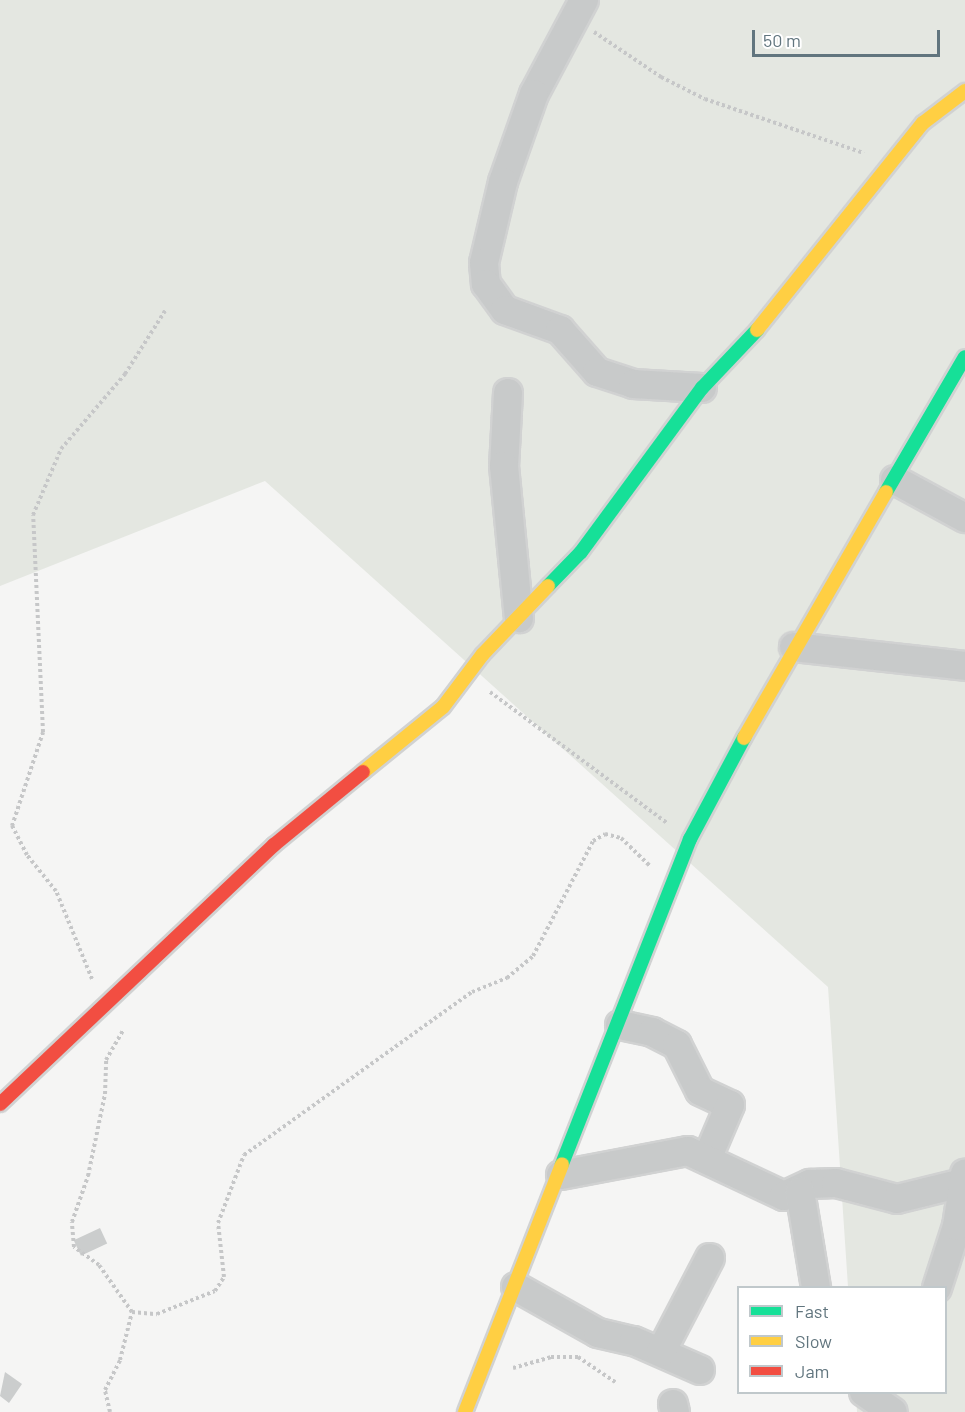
<!DOCTYPE html>
<style>
body{margin:0}
#map{position:relative;width:965px;height:1412px;overflow:hidden;background:#f5f5f4;font-family:Barlow,sans-serif}
div>[style]{position:absolute}
[style*='--x']{left:calc(var(--x)*1px);top:calc(var(--y)*1px);width:calc(var(--w)*1px);rotate:calc(var(--a)*1deg)}
.green>*{inset:0;background:#e4e7e1}
.building>*{inset:0;background:#cbcdcd;transform-origin:0 0}
.path>*{height:4px;margin-top:-2px;transform-origin:0;background:repeating-linear-gradient(90deg,#c6c7c8 0 3px,transparent 0 6px)}
.roads{filter:drop-shadow(2px 0 #d1d2d2) drop-shadow(-2px 0 #d1d2d2) drop-shadow(0 2px #d1d2d2) drop-shadow(0 -2px #d1d2d2)}
.street>*{height:28px;margin:-14px;padding:0 14px;transform-origin:14px;border-radius:14px;background:#c8caca}
.fast>*{height:14px;margin:-7px;padding:0 7px;transform-origin:7px;border-radius:7px;background:#16e098}
.slow>*{height:14px;margin:-7px;padding:0 7px;transform-origin:7px;border-radius:7px;background:#ffcf43}
.jam>*{height:14px;margin:-7px;padding:0 7px;transform-origin:7px;border-radius:7px;background:#f24e42}
span{translate:-50% -50%;white-space:nowrap;text-align:center;line-height:1.15;-webkit-text-stroke:6px #fff;paint-order:stroke}
.legend{position:absolute;left:737px;top:1286px;width:210px;height:108px;box-sizing:border-box;background:#fff;border:2px solid #c0c8cb;margin:0;padding:8px 10px;list-style:none;font-size:18px;color:#61757e}
.legend li{display:flex;align-items:center;gap:12px;height:30px}
.legend b{width:30px;border:2px solid #c0c8cb}
.scale{position:absolute;left:752px;top:30px;width:188px;height:27px;box-sizing:border-box;border:3px solid #61757e;border-top:0;padding-left:8px;font-size:18px;line-height:21px;white-space:nowrap;color:#61757e;-webkit-text-stroke:4px #fff;paint-order:stroke}
</style>
<div id="map">
<div class="green">
<i style="clip-path:polygon(0 0,965px 0,965px 1412px,857px 1412px,856px 1393px,946px 1392px,946px 1288px,848px 1287px,828px 987px,265px 481px,0 586px)"></i>
</div>
<div class="building">
<i style="left:100px;top:1228px;width:17px;height:29px;rotate:65deg"></i>
<i style="clip-path:polygon(5px 1372px,22px 1384px,9px 1403px,0 1396px)"></i>
</div>
<div class="path">
<i style="--x:594;--y:32;--w:81;--a:33.9"></i>
<i style="--x:661;--y:77;--w:49;--a:26.6"></i>
<i style="--x:705;--y:99;--w:168;--a:18.8"></i>
<i style="--x:490;--y:692;--w:220;--a:36.5"></i>
<i style="--x:92;--y:979;--w:95;--a:-112.2"></i>
<i style="--x:56;--y:891;--w:46;--a:-128.9"></i>
<i style="--x:27;--y:855;--w:33;--a:-117"></i>
<i style="--x:12;--y:826;--w:99;--a:-71.7"></i>
<i style="--x:43;--y:732;--w:217;--a:-92.6"></i>
<i style="--x:33;--y:515;--w:72;--a:-67"></i>
<i style="--x:61;--y:449;--w:99;--a:-49.5"></i>
<i style="--x:125;--y:374;--w:75;--a:-57.6"></i>
<i style="--x:132;--y:1312;--w:25;--a:5"></i>
<i style="--x:157;--y:1314;--w:62;--a:-21.6"></i>
<i style="--x:215;--y:1291;--w:17;--a:-57"></i>
<i style="--x:224;--y:1277;--w:54;--a:-96.3"></i>
<i style="--x:218;--y:1223;--w:73;--a:-69.1"></i>
<i style="--x:244;--y:1155;--w:280;--a:-35.6"></i>
<i style="--x:472;--y:992;--w:38;--a:-22"></i>
<i style="--x:507;--y:978;--w:34;--a:-40"></i>
<i style="--x:533;--y:956;--w:130;--a:-62.4"></i>
<i style="--x:593;--y:841;--w:14;--a:-30"></i>
<i style="--x:605;--y:834;--w:16;--a:14"></i>
<i style="--x:621;--y:838;--w:40;--a:44"></i>
<i style="--x:513;--y:1368;--w:40;--a:-16"></i>
<i style="--x:551;--y:1357;--w:27;--a:0"></i>
<i style="--x:578;--y:1357;--w:45;--a:34"></i>
<i style="--x:110;--y:1412;--w:23;--a:-103"></i>
<i style="--x:105;--y:1390;--w:34;--a:-63"></i>
<i style="--x:120;--y:1360;--w:49;--a:-76"></i>
<i style="--x:132;--y:1312;--w:57;--a:-125.1"></i>
<i style="--x:99;--y:1265;--w:31;--a:-144"></i>
<i style="--x:74;--y:1247;--w:25;--a:-95"></i>
<i style="--x:72;--y:1222;--w:49;--a:-70.8"></i>
<i style="--x:88;--y:1176;--w:84;--a:-78.3"></i>
<i style="--x:105;--y:1094;--w:34;--a:-88"></i>
<i style="--x:106;--y:1060;--w:34;--a:-60"></i>
</div>
<div class="roads">
<div class="street">
<i style="--x:584;--y:0;--w:106;--a:118"></i>
<i style="--x:534;--y:94;--w:93;--a:109.4"></i>
<i style="--x:503;--y:182;--w:83;--a:103.2"></i>
<i style="--x:484;--y:263;--w:21;--a:85"></i>
<i style="--x:486;--y:284;--w:32;--a:54"></i>
<i style="--x:505;--y:310;--w:59;--a:20"></i>
<i style="--x:560;--y:330;--w:56;--a:48.6"></i>
<i style="--x:597;--y:372;--w:38;--a:18"></i>
<i style="--x:633;--y:384;--w:69;--a:3.3"></i>
<i style="--x:508;--y:393;--w:73;--a:93.1"></i>
<i style="--x:504;--y:466;--w:153;--a:84.4"></i>
<i style="--x:895;--y:480;--w:80;--a:28.5"></i>
<i style="--x:794;--y:647;--w:172;--a:6.3"></i>
<i style="--x:620;--y:1025;--w:33;--a:12"></i>
<i style="--x:652;--y:1032;--w:28;--a:27"></i>
<i style="--x:677;--y:1045;--w:51;--a:63.4"></i>
<i style="--x:700;--y:1091;--w:33;--a:25"></i>
<i style="--x:730;--y:1105;--w:59;--a:113.1"></i>
<i style="--x:561;--y:1175;--w:129;--a:-10.7"></i>
<i style="--x:688;--y:1151;--w:106;--a:25.1"></i>
<i style="--x:784;--y:1196;--w:29;--a:-25"></i>
<i style="--x:810;--y:1184;--w:26;--a:-2"></i>
<i style="--x:836;--y:1183;--w:63;--a:14.7"></i>
<i style="--x:897;--y:1199;--w:67;--a:-13.8"></i>
<i style="--x:800;--y:1191;--w:98;--a:80.6"></i>
<i style="--x:516;--y:1287;--w:94;--a:29.3"></i>
<i style="--x:598;--y:1333;--w:37;--a:13"></i>
<i style="--x:634;--y:1341;--w:72;--a:23.7"></i>
<i style="--x:937;--y:1288;--w:65;--a:-72.1"></i>
<i style="--x:957;--y:1226;--w:53;--a:-81.3"></i>
<i style="--x:661;--y:1352;--w:106;--a:-62.5"></i>
<i style="--x:864;--y:1392;--w:35;--a:35"></i>
<i style="--x:673;--y:1404;--w:8;--a:76"></i>
</div>
<div class="fast">
<i style="--x:886;--y:492;--w:156;--a:-59.7"></i>
<i style="--x:548;--y:586;--w:47;--a:-45.9"></i>
<i style="--x:581;--y:552;--w:204;--a:-53.6"></i>
<i style="--x:702;--y:388;--w:80;--a:-46.5"></i>
<i style="--x:562;--y:1164;--w:349;--a:-68.5"></i>
<i style="--x:690;--y:839;--w:115;--a:-61.9"></i>
</div>
<div class="slow">
<i style="--x:757;--y:330;--w:265;--a:-51.3"></i>
<i style="--x:923;--y:123;--w:53;--a:-37.3"></i>
<i style="--x:744;--y:738;--w:284;--a:-60"></i>
<i style="--x:363;--y:772;--w:103;--a:-39.1"></i>
<i style="--x:443;--y:707;--w:66;--a:-53"></i>
<i style="--x:483;--y:654;--w:94;--a:-46.3"></i>
<i style="--x:465;--y:1412;--w:266;--a:-68.6"></i>
</div>
<div class="jam">
<i style="--x:0;--y:1104;--w:377;--a:-43.4"></i>
<i style="--x:274;--y:845;--w:115;--a:-39.4"></i>
</div>
</div>
<ul class="legend">
<li><b style="height:8px;background:#16e098"></b>Fast</li>
<li><b style="height:8px;background:#ffcf43"></b>Slow</li>
<li><b style="height:8px;background:#f24e42"></b>Jam</li>
</ul>
<div class="scale">50 m</div>
</div>
